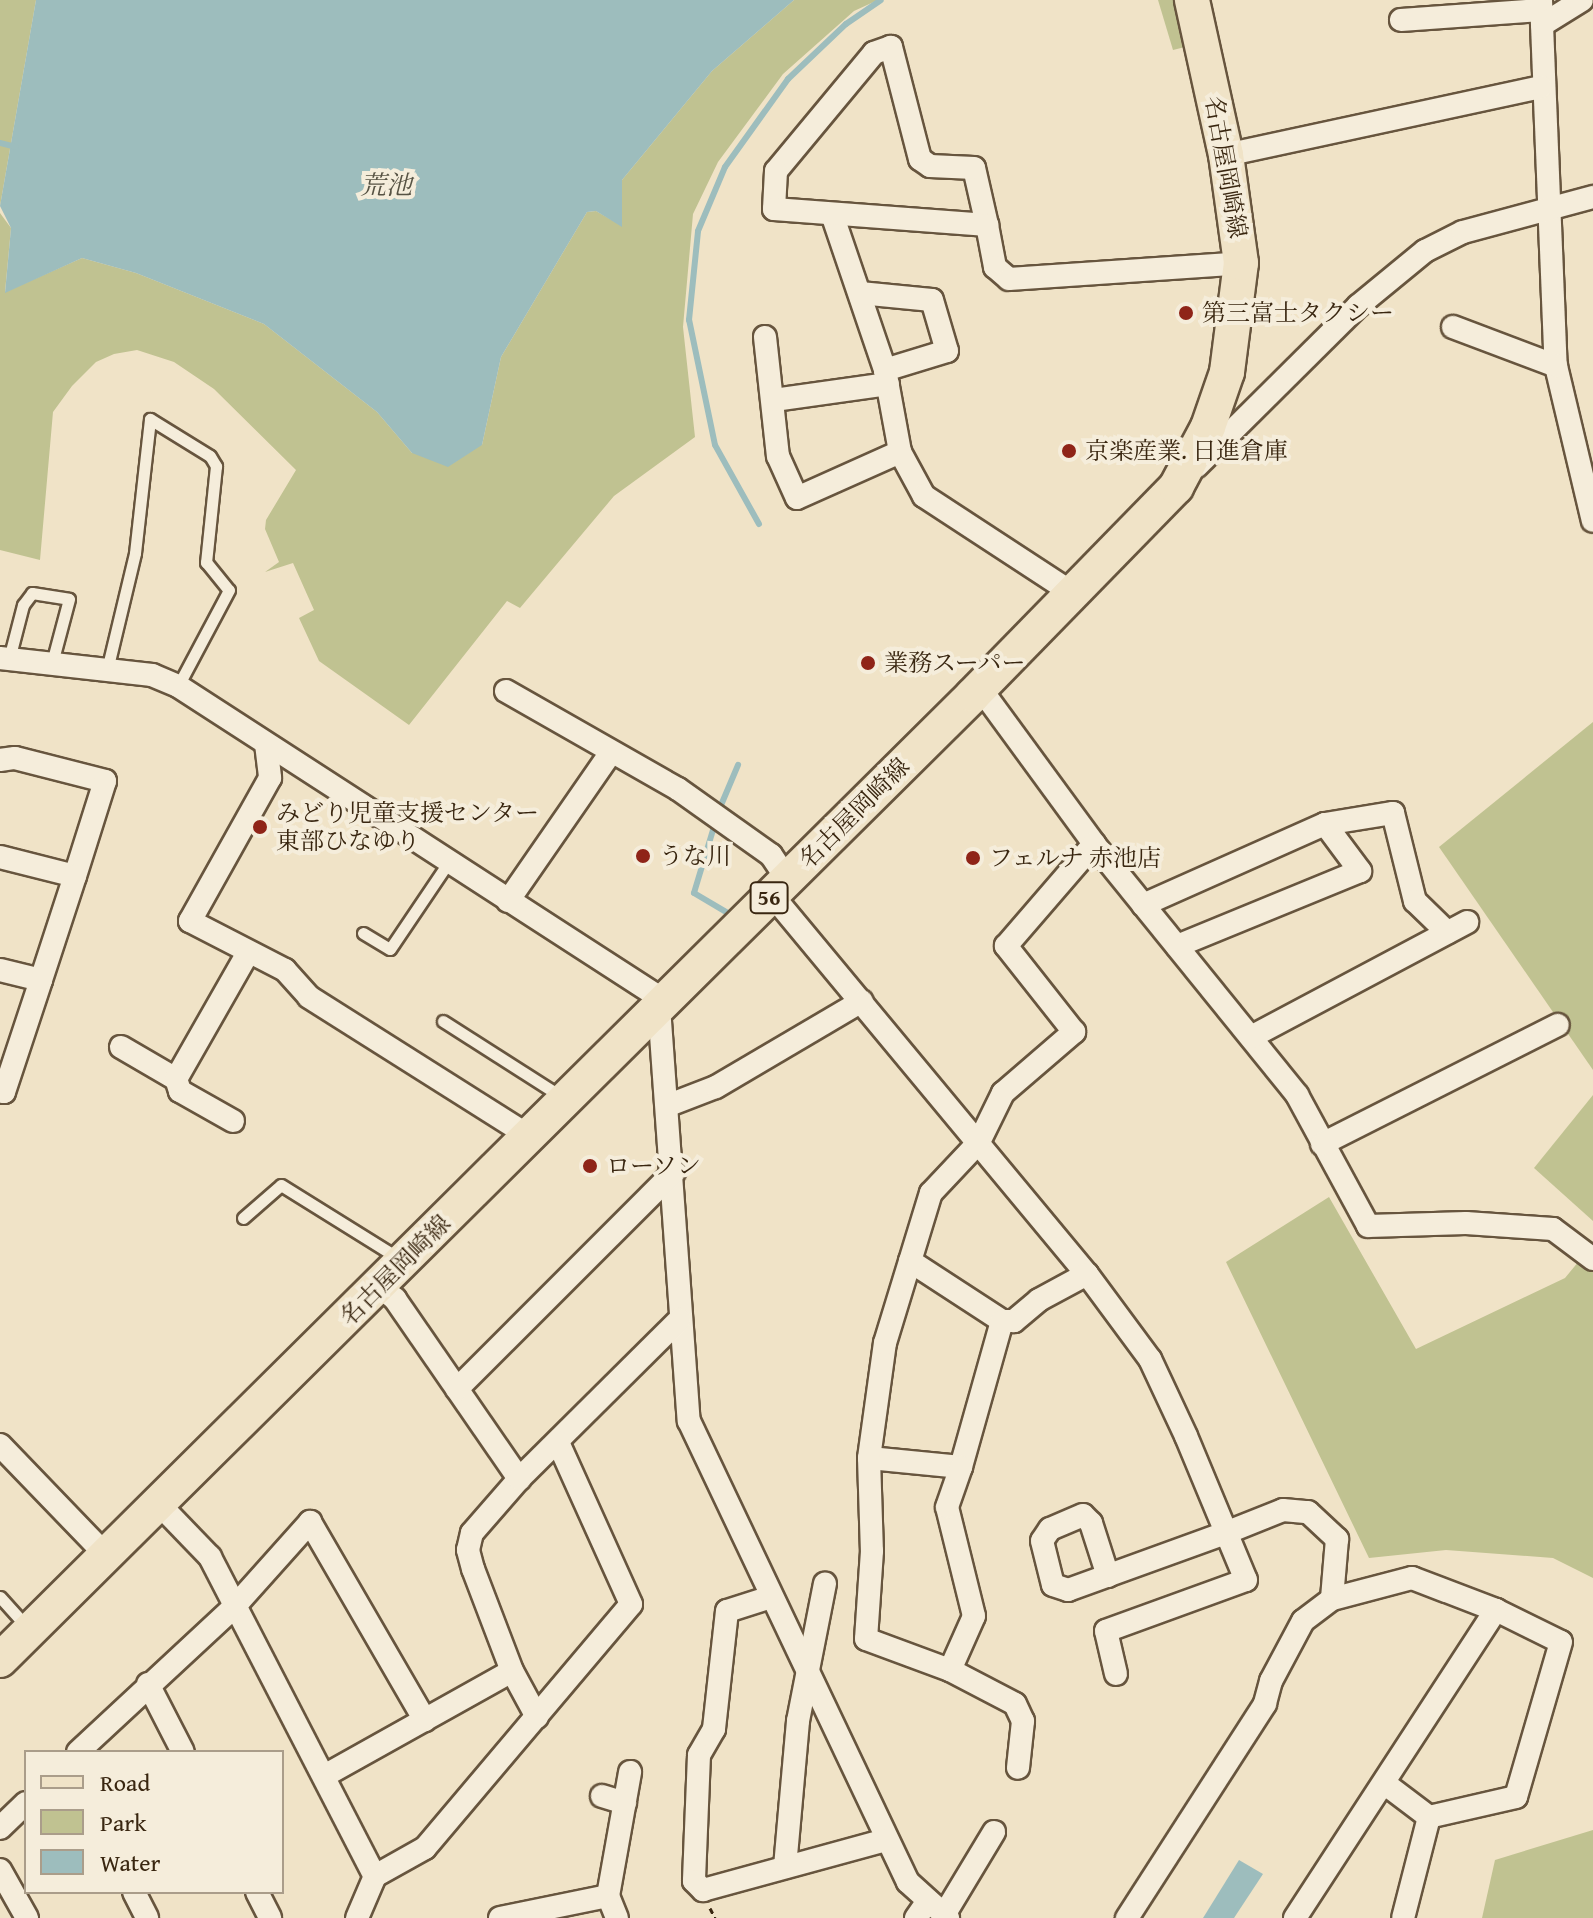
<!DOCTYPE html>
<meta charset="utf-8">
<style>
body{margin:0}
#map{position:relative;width:1593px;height:1918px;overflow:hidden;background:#f0e3c7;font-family:"Gentium Book Plus","Noto Serif JP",serif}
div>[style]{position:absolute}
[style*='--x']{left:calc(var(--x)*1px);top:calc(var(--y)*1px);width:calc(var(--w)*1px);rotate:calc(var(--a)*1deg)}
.green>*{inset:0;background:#c0c291}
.water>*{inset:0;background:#9dbdbd}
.stream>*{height:6px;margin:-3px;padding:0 3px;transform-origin:3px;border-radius:3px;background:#9dbdbd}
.path>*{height:3px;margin-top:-1.5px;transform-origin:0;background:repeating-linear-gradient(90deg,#392610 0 6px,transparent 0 10px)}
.roads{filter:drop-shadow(2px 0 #67553e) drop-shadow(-2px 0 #67553e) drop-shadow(0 2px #67553e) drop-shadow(0 -2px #67553e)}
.service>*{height:11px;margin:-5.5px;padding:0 5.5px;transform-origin:5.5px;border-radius:5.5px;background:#f5eddb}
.minor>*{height:22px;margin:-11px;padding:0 11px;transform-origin:11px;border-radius:11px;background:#f5eddb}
.primary>*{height:34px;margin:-17px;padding:0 17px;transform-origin:17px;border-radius:17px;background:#f0e3c7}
.dots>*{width:22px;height:22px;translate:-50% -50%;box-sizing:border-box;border:4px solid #f5eddb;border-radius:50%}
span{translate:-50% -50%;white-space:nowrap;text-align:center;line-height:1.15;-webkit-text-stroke:8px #f5eddb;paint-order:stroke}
.shield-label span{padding:2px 6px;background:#f5eddb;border:2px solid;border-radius:6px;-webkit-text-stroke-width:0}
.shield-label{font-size:22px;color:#392610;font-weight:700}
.street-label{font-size:24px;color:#392610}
.poi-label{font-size:24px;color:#392610}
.left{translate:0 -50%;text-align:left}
.water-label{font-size:26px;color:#575344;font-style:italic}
.legend{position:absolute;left:24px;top:1750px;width:260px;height:144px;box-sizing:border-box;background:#f5eddb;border:2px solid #aa9d8a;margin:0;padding:10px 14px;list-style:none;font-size:24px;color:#392610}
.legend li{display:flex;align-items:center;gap:16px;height:40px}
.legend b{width:40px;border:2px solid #aa9d8a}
</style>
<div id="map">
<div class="green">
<i style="clip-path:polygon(0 0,36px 0,0 206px)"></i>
<i style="clip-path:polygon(794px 0,878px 0,854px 11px,783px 74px,718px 162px,693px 214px,683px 327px,695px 437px,614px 496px,520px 608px,507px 601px,409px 725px,319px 661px,299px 618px,314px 610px,293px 563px,265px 572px,279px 562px,265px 529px,266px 520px,296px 470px,214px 389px,174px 362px,137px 350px,114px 354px,96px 362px,72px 386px,53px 412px,40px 560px,0 550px,0 213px,11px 228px,5px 292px,82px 258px,136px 273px,264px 324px,377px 412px,412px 453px,482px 445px,501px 357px,587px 212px,596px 211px,622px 226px,622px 180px,712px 71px)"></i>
<i style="clip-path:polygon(1158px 0,1178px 0,1189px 46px,1173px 50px)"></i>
<i style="clip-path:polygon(1593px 722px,1593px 1070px,1439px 847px)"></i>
<i style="clip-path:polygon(1593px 1095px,1593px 1221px,1534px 1168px)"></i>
<i style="clip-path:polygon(1329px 1197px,1416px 1349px,1565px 1278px,1593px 1244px,1593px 1578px,1553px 1558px,1446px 1550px,1369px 1558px,1226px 1262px)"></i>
<i style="clip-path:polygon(1593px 1830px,1593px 1918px,1482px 1918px,1495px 1860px)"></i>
</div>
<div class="water">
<i style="clip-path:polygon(36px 0,794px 0,712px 71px,622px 180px,622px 227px,596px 211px,587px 212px,501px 357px,482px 445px,448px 467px,412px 453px,377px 412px,264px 324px,136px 273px,82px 258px,5px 293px,11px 228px,0 206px)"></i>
<i style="clip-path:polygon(1239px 1860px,1263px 1874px,1234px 1918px,1203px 1918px)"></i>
</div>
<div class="stream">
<i style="--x:0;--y:143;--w:16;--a:14"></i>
<i style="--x:759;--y:524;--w:90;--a:-119.1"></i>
<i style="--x:715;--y:445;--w:128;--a:-101.7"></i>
<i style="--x:689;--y:320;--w:89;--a:-84.2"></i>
<i style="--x:698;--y:231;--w:69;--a:-67.1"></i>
<i style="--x:725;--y:167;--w:108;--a:-54.4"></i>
<i style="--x:788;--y:79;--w:80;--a:-43.5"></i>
<i style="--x:846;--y:24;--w:42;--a:-34.4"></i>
<i style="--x:719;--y:810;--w:49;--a:-67.1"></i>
<i style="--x:716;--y:820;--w:76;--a:106.8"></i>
<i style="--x:694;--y:893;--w:43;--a:30.7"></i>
</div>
<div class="path">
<i style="--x:710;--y:1908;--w:11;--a:63"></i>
</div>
<div class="roads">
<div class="service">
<i style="--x:9;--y:659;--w:56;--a:-75.5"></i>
<i style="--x:23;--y:605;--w:15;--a:-53"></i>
<i style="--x:32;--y:593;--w:37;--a:9"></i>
<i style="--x:69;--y:599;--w:66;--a:104.9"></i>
<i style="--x:107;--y:670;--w:120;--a:-76.5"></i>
<i style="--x:135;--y:553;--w:135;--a:-83.6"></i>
<i style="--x:150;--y:419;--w:70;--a:31.7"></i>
<i style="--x:210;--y:456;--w:12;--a:59"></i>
<i style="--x:216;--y:466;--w:97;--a:95.9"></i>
<i style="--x:206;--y:562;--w:36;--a:51"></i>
<i style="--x:229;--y:590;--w:109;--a:118"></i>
<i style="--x:363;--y:933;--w:31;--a:31"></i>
<i style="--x:390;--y:949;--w:107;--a:-56"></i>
<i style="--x:443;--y:1021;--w:141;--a:32.6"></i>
<i style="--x:243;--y:1218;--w:50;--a:-41"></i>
<i style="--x:281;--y:1185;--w:140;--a:31.9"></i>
<i style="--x:0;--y:1597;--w:39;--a:48"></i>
</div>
<div class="minor">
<i style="--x:1541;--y:0;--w:366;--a:87.7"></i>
<i style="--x:1556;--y:366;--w:159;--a:76.6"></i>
<i style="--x:1401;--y:20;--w:140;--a:-4.1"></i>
<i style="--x:1542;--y:25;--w:47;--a:-32"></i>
<i style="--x:1226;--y:155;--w:322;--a:-12.2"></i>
<i style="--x:832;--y:214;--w:165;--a:71.2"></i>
<i style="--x:885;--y:370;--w:83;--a:79.6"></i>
<i style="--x:900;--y:452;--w:50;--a:61.4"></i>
<i style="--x:924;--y:496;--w:179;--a:33.2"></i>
<i style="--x:987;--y:225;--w:58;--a:-102.8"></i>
<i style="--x:974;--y:168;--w:44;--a:-177.4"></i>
<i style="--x:930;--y:166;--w:12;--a:-145"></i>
<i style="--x:920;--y:159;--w:116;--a:-104.5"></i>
<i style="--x:891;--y:47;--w:18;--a:161"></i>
<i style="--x:874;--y:53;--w:153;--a:129.7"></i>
<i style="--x:776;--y:171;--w:38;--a:93"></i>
<i style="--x:774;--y:209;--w:214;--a:4.3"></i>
<i style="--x:987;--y:225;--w:43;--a:79.2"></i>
<i style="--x:995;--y:267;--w:18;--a:41"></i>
<i style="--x:1009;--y:279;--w:233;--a:-3.9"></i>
<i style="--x:860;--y:293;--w:72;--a:5.6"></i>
<i style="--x:932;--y:300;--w:53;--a:73.6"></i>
<i style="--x:947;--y:351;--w:65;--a:163"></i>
<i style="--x:1453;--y:327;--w:110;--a:20.7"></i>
<i style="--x:765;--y:337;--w:120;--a:83.8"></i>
<i style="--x:778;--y:456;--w:46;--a:65.7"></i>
<i style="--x:797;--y:498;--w:113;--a:-24.1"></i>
<i style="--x:774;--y:400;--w:115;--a:-8"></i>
<i style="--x:1197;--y:466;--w:227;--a:-44.8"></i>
<i style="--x:1358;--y:306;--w:87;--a:-39.4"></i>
<i style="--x:1425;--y:251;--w:42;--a:-26.6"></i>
<i style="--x:1463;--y:232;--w:135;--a:-15.1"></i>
<i style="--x:0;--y:658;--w:153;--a:6.4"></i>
<i style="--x:152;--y:675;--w:28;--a:23"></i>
<i style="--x:178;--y:686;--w:580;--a:32.9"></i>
<i style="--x:980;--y:688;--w:193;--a:53.8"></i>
<i style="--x:1094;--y:844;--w:323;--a:51"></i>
<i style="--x:1297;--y:1095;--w:149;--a:61.5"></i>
<i style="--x:1368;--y:1226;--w:98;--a:-1.8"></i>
<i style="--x:1466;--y:1223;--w:87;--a:3.9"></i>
<i style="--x:1553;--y:1229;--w:50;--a:36.9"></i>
<i style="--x:506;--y:691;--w:198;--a:29.7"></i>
<i style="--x:678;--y:789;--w:114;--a:35.4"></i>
<i style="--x:771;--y:855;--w:29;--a:56"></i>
<i style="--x:266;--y:744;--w:34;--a:83"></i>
<i style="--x:270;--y:778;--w:164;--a:119.2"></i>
<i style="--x:190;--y:921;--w:107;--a:27.3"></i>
<i style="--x:285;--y:970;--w:36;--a:48"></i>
<i style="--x:309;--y:997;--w:260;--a:32.3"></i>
<i style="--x:0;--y:760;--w:15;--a:-8"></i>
<i style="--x:15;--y:758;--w:93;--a:14.3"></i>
<i style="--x:105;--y:781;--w:100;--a:107.5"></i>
<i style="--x:1325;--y:824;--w:69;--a:-9.2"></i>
<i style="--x:1393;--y:813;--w:91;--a:76"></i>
<i style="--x:1415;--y:901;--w:45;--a:44.1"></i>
<i style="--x:0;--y:857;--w:77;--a:14.2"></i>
<i style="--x:75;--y:876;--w:109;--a:108.1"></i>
<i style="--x:41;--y:980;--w:42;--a:-166.3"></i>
<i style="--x:772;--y:895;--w:493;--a:50.3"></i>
<i style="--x:1087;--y:1274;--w:106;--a:53.5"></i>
<i style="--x:1150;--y:1359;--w:85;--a:64.9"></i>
<i style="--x:1186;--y:1436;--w:156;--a:67.4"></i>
<i style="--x:1246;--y:1580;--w:149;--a:160"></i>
<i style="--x:1106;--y:1631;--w:44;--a:76.9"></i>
<i style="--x:508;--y:901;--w:181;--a:-55.3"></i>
<i style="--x:1143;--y:905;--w:199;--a:-24"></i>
<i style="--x:1325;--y:824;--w:59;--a:53.3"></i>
<i style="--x:1360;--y:871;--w:198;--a:157.7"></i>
<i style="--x:659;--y:1007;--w:415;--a:85.9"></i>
<i style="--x:689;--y:1421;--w:510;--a:64.59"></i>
<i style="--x:908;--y:1882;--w:54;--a:42"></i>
<i style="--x:1251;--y:1037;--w:245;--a:-28"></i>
<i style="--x:121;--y:1047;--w:64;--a:30.2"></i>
<i style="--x:0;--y:1091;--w:4;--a:14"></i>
<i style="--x:4;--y:1092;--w:118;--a:-71.7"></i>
<i style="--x:669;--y:1105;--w:50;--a:-21"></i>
<i style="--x:716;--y:1087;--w:169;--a:-30.5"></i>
<i style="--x:233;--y:1121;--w:61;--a:-150.5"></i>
<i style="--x:180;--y:1091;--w:13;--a:-108"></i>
<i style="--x:176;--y:1079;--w:145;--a:-60.3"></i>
<i style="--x:1322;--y:1144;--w:264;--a:-26.8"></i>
<i style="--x:910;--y:1261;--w:110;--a:33.1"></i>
<i style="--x:1087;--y:1274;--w:55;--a:151.6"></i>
<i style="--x:1039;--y:1300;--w:33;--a:140"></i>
<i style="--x:1014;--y:1321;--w:12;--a:180"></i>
<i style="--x:1002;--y:1321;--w:152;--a:105.7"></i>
<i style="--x:961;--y:1467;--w:92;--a:-174.4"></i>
<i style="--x:869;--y:1458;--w:116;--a:-82.1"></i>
<i style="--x:885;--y:1343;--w:157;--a:-73"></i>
<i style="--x:931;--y:1193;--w:70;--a:-46.7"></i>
<i style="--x:979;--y:1142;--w:55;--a:-63.9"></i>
<i style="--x:1003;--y:1093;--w:94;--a:-40.7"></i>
<i style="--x:1074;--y:1032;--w:110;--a:-128.3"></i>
<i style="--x:1006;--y:946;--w:135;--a:-49.2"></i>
<i style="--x:379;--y:1286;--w:21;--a:39"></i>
<i style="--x:395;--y:1299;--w:219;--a:55.4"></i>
<i style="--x:457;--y:1389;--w:307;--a:-45"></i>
<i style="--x:0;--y:1445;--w:153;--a:46.1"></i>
<i style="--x:869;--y:1458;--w:93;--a:88.2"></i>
<i style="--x:872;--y:1551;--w:88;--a:93.9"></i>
<i style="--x:866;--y:1639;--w:90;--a:20.3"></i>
<i style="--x:950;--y:1670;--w:73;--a:27.6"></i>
<i style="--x:1015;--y:1704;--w:19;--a:65"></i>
<i style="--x:1023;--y:1721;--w:47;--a:96.1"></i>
<i style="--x:158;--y:1503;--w:75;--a:46.1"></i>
<i style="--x:210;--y:1557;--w:359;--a:62.7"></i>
<i style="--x:1108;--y:1576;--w:56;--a:-107.8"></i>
<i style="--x:1091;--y:1523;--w:11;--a:-135"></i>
<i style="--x:1083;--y:1515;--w:36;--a:157"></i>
<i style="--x:1050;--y:1529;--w:14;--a:124"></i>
<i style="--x:1042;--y:1541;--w:45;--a:76"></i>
<i style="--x:1053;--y:1585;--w:16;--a:18"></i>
<i style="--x:1068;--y:1590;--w:170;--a:-19.9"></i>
<i style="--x:1228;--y:1532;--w:59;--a:-21.8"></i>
<i style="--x:1283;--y:1510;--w:25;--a:5"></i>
<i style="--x:1308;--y:1512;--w:40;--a:43"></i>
<i style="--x:1337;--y:1539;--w:60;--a:94.8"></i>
<i style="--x:1332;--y:1599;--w:36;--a:143"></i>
<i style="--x:1303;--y:1621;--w:68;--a:118.1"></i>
<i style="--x:1271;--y:1681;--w:24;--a:105"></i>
<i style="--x:1265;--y:1704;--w:255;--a:122.8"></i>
<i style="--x:771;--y:1597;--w:46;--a:162.3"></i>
<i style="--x:727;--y:1611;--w:119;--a:96.3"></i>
<i style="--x:714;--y:1729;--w:30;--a:120"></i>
<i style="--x:699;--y:1755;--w:126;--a:92.3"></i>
<i style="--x:694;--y:1881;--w:13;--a:45"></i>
<i style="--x:703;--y:1890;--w:190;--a:-15.3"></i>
<i style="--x:1332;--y:1599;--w:83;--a:-14.7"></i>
<i style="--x:1412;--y:1578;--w:90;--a:20.9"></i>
<i style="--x:1496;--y:1610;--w:72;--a:26.2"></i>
<i style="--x:1561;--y:1642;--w:161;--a:106.2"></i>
<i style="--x:1516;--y:1797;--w:89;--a:167.1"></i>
<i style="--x:1429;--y:1817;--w:104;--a:104.4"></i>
<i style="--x:950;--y:1670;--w:59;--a:-66"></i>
<i style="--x:974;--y:1616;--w:112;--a:-103.9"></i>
<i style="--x:947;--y:1507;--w:42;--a:-70.7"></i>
<i style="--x:148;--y:1684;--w:76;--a:62.8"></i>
<i style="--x:537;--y:1717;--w:52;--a:-118.5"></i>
<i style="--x:512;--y:1671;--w:109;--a:-110.9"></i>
<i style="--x:473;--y:1569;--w:20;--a:-105"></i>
<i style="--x:468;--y:1550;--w:17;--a:-77"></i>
<i style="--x:472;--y:1533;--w:72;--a:-49"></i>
<i style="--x:519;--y:1479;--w:226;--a:-44.8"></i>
<i style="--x:78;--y:1752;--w:214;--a:-42.9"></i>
<i style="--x:235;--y:1606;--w:113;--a:-48.2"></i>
<i style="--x:310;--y:1522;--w:229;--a:59.9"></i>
<i style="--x:324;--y:1776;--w:215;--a:-29.2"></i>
<i style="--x:1384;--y:1783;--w:56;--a:37.1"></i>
<i style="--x:602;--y:1796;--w:24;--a:17"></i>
<i style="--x:0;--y:1828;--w:36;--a:-44"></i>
<i style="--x:785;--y:1867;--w:147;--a:-84.9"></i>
<i style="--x:798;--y:1721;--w:140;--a:-78.9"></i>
<i style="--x:0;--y:1870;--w:55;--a:60.6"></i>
<i style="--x:134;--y:1892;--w:29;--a:63"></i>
<i style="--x:257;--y:1892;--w:29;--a:63"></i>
<i style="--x:944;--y:1915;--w:97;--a:-58.9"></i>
<i style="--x:357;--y:1918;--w:46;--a:-66.8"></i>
<i style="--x:375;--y:1876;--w:57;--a:-29.2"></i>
<i style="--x:425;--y:1848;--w:319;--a:-49.8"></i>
<i style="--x:631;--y:1604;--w:178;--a:-114.3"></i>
<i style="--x:500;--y:1918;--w:110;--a:-11.5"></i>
<i style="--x:617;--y:1918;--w:24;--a:-112"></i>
<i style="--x:608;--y:1896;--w:126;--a:-79.9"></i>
<i style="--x:916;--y:1918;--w:21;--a:-55"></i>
<i style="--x:1295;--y:1918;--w:368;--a:-56.9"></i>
</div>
<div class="primary">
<i style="--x:0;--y:1660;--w:1370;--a:-44.76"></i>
<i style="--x:973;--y:695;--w:291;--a:-45.7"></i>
<i style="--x:1176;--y:487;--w:68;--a:-61.9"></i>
<i style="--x:1208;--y:427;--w:58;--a:-70.9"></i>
<i style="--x:1227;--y:372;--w:110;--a:-82.7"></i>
<i style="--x:1241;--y:263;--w:109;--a:-97.9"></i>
<i style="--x:1226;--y:155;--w:159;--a:-102.4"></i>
</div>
</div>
<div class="dots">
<i style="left:1186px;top:313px;background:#8f2418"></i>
<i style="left:1069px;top:451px;background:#8f2418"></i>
<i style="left:868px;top:663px;background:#8f2418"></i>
<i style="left:260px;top:827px;background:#8f2418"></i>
<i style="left:643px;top:856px;background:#8f2418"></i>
<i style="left:973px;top:858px;background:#8f2418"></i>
<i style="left:590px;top:1166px;background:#8f2418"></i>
</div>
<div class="shield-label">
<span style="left:769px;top:898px">56</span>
</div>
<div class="street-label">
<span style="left:1226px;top:167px;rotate:80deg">名古屋岡崎線</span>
<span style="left:854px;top:813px;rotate:-45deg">名古屋岡崎線</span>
<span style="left:395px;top:1270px;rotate:-45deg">名古屋岡崎線</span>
</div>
<div class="poi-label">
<span class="left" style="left:1202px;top:313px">第三富士タクシー</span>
<span class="left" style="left:1085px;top:451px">京楽産業. 日進倉庫</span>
<span class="left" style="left:884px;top:663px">業務スーパー</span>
<span class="left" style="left:276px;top:827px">みどり児童支援センター<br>東部ひなゆり</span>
<span class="left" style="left:659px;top:856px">うな川</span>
<span class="left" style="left:989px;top:858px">フェルナ 赤池店</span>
<span class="left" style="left:606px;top:1166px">ローソン</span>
</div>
<div class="water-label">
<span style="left:386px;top:185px">荒池</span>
</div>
<ul class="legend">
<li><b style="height:10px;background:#f0e3c7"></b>Road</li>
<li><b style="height:22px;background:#c0c291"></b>Park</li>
<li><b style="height:22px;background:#9dbdbd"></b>Water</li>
</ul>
</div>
